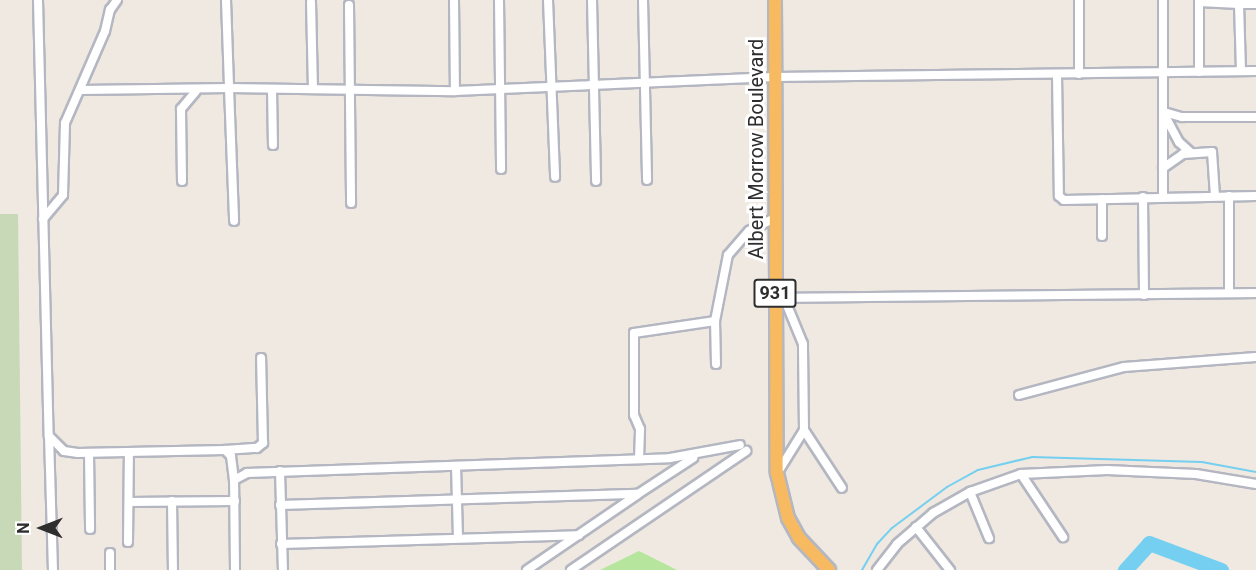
<!DOCTYPE html>
<style>
body{margin:0}
#map{position:relative;width:1256px;height:570px;overflow:hidden;background:#efe9e1;font-family:Roboto,sans-serif}
div>[style]{position:absolute}
[style*='--x']{left:calc(var(--x)*1px);top:calc(var(--y)*1px);width:calc(var(--w)*1px);rotate:calc(var(--a)*1deg)}
.green>*{inset:0;background:#b6e59e}
.cemetery>*{inset:0;background:#c8d9b8}
.stream>*{height:2px;margin:-1px;padding:0 1px;transform-origin:1px;border-radius:1px;background:#75cff0}
.river>*{height:15px;margin:-7.5px;padding:0 7.5px;transform-origin:7.5px;border-radius:7.5px;background:#75cff0}
.roads{filter:drop-shadow(2px 0 #b4b7c1) drop-shadow(-2px 0 #b4b7c1) drop-shadow(0 2px #b4b7c1) drop-shadow(0 -2px #b4b7c1)}
.minor>*{height:8px;margin:-4px;padding:0 4px;transform-origin:4px;border-radius:4px;background:#fff}
.trunk>*{height:12px;margin:-6px;padding:0 6px;transform-origin:6px;border-radius:6px;background:#f8ba60}
span{translate:-50% -50%;white-space:nowrap;text-align:center;line-height:1.15;-webkit-text-stroke:6px #fff;paint-order:stroke}
.shield-label span{padding:2px 4px;background:#fff;border:2px solid;border-radius:4px;-webkit-text-stroke-width:0}
.shield-label{font-size:18px;color:#2e2e2e;font-weight:700}
.street-label{font-size:20px;color:#2e2e2e}
.north{position:absolute;left:12px;top:498px;width:60px;height:60px;-webkit-text-stroke:4px #fff;paint-order:stroke;rotate:270deg;font-size:16px;font-weight:700;line-height:24px;text-align:center;color:#2e2e2e}
.north::after{content:'';display:block;margin:auto;width:21px;height:27px;background:#2e2e2e;clip-path:polygon(50% 0,100% 100%,50% 72%,0 100%)}
</style>
<div id="map">
<div class="green">
<i style="clip-path:polygon(639px 551px,677px 570px,600px 570px)"></i>
</div>
<div class="cemetery">
<i style="clip-path:polygon(0 214px,18px 214px,22px 570px,0 570px)"></i>
</div>
<div class="stream">
<i style="--x:862;--y:570;--w:30;--a:-60"></i>
<i style="--x:877;--y:544;--w:22;--a:-47"></i>
<i style="--x:892;--y:528;--w:69;--a:-36.7"></i>
<i style="--x:947;--y:487;--w:35;--a:-29"></i>
<i style="--x:978;--y:470;--w:56;--a:-13.5"></i>
<i style="--x:1032;--y:457;--w:170;--a:1.7"></i>
<i style="--x:1202;--y:462;--w:55;--a:10.5"></i>
</div>
<div class="river">
<i style="--x:1125;--y:570;--w:36;--a:-48"></i>
<i style="--x:1149;--y:543;--w:77;--a:20.6"></i>
</div>
<div class="roads">
<div class="minor">
<i style="--x:38;--y:0;--w:436;--a:88.6"></i>
<i style="--x:49;--y:436;--w:21;--a:45"></i>
<i style="--x:64;--y:451;--w:14;--a:8"></i>
<i style="--x:78;--y:453;--w:147;--a:-1.2"></i>
<i style="--x:225;--y:450;--w:8;--a:45"></i>
<i style="--x:231;--y:456;--w:24;--a:83"></i>
<i style="--x:226;--y:0;--w:88;--a:88"></i>
<i style="--x:229;--y:88;--w:226;--a:0.8"></i>
<i style="--x:455;--y:91;--w:320;--a:-2.5"></i>
<i style="--x:775;--y:77;--w:481;--a:-0.7"></i>
<i style="--x:454;--y:0;--w:91;--a:89.4"></i>
<i style="--x:499;--y:0;--w:169;--a:89.3"></i>
<i style="--x:548;--y:0;--w:177;--a:87.7"></i>
<i style="--x:592;--y:0;--w:181;--a:88.7"></i>
<i style="--x:643;--y:0;--w:180;--a:88.7"></i>
<i style="--x:1079;--y:0;--w:74;--a:90"></i>
<i style="--x:311;--y:2;--w:87;--a:88.7"></i>
<i style="--x:349;--y:5;--w:198;--a:89.4"></i>
<i style="--x:1241;--y:71;--w:67;--a:-91.7"></i>
<i style="--x:1239;--y:4;--w:17;--a:0"></i>
<i style="--x:1199;--y:72;--w:70;--a:-90"></i>
<i style="--x:1199;--y:2;--w:40;--a:2.9"></i>
<i style="--x:1057;--y:75;--w:121;--a:89.1"></i>
<i style="--x:1059;--y:196;--w:6;--a:39"></i>
<i style="--x:1064;--y:200;--w:192;--a:-1.2"></i>
<i style="--x:272;--y:89;--w:56;--a:89"></i>
<i style="--x:81;--y:90;--w:148;--a:-0.8"></i>
<i style="--x:229;--y:88;--w:133;--a:87.8"></i>
<i style="--x:1164;--y:112;--w:19;--a:16"></i>
<i style="--x:1182;--y:117;--w:74;--a:0"></i>
<i style="--x:1165;--y:116;--w:30;--a:62"></i>
<i style="--x:1179;--y:142;--w:15;--a:42"></i>
<i style="--x:1163;--y:168;--w:24;--a:-35"></i>
<i style="--x:1183;--y:154;--w:29;--a:-4"></i>
<i style="--x:1212;--y:152;--w:44;--a:86.1"></i>
<i style="--x:182;--y:181;--w:72;--a:-90.8"></i>
<i style="--x:181;--y:109;--w:23;--a:-50"></i>
<i style="--x:1229;--y:196;--w:97;--a:90"></i>
<i style="--x:1143;--y:197;--w:98;--a:89.4"></i>
<i style="--x:1163;--y:197;--w:197;--a:-90"></i>
<i style="--x:1102;--y:199;--w:37;--a:90"></i>
<i style="--x:43;--y:219;--w:31;--a:-50"></i>
<i style="--x:63;--y:195;--w:72;--a:-88.4"></i>
<i style="--x:65;--y:123;--w:100;--a:-66.5"></i>
<i style="--x:105;--y:31;--w:22;--a:-77"></i>
<i style="--x:110;--y:10;--w:12;--a:-55"></i>
<i style="--x:775;--y:298;--w:481;--a:-0.6"></i>
<i style="--x:716;--y:364;--w:43;--a:-91.3"></i>
<i style="--x:715;--y:321;--w:67;--a:-78.9"></i>
<i style="--x:728;--y:255;--w:32;--a:-49"></i>
<i style="--x:749;--y:231;--w:29;--a:-27"></i>
<i style="--x:1019;--y:395;--w:109;--a:-14.9"></i>
<i style="--x:1124;--y:367;--w:132;--a:-4.3"></i>
<i style="--x:804;--y:430;--w:69;--a:56.8"></i>
<i style="--x:49;--y:436;--w:134;--a:88.3"></i>
<i style="--x:225;--y:450;--w:32;--a:-4"></i>
<i style="--x:257;--y:448;--w:8;--a:-40"></i>
<i style="--x:263;--y:443;--w:85;--a:-91.3"></i>
<i style="--x:89;--y:453;--w:76;--a:89.2"></i>
<i style="--x:639;--y:459;--w:30;--a:-88"></i>
<i style="--x:640;--y:429;--w:15;--a:-113"></i>
<i style="--x:634;--y:415;--w:82;--a:-90"></i>
<i style="--x:634;--y:333;--w:82;--a:-8.4"></i>
<i style="--x:456;--y:466;--w:70;--a:88.4"></i>
<i style="--x:280;--y:471;--w:99;--a:88.3"></i>
<i style="--x:778;--y:472;--w:49;--a:-58.2"></i>
<i style="--x:804;--y:430;--w:86;--a:-90.7"></i>
<i style="--x:803;--y:344;--w:50;--a:-112.4"></i>
<i style="--x:1021;--y:474;--w:76;--a:56.3"></i>
<i style="--x:970;--y:492;--w:50;--a:67.6"></i>
<i style="--x:172;--y:501;--w:69;--a:89.2"></i>
<i style="--x:129;--y:502;--w:106;--a:-0.5"></i>
<i style="--x:280;--y:505;--w:358;--a:-1.8"></i>
<i style="--x:638;--y:494;--w:66;--a:-33.2"></i>
<i style="--x:916;--y:527;--w:55;--a:51.7"></i>
<i style="--x:128;--y:542;--w:89;--a:-89.4"></i>
<i style="--x:281;--y:544;--w:298;--a:-1.7"></i>
<i style="--x:110;--y:553;--w:17;--a:90"></i>
<i style="--x:235;--y:570;--w:90;--a:-90.6"></i>
<i style="--x:234;--y:480;--w:15;--a:-28"></i>
<i style="--x:247;--y:473;--w:423;--a:-2"></i>
<i style="--x:670;--y:458;--w:71;--a:-10.5"></i>
<i style="--x:527;--y:570;--w:133;--a:-34.3"></i>
<i style="--x:571;--y:570;--w:212;--a:-34.2"></i>
<i style="--x:877;--y:570;--w:33;--a:-52"></i>
<i style="--x:897;--y:544;--w:48;--a:-40.7"></i>
<i style="--x:933;--y:513;--w:43;--a:-29.6"></i>
<i style="--x:970;--y:492;--w:54;--a:-19.4"></i>
<i style="--x:1021;--y:474;--w:86;--a:-2.7"></i>
<i style="--x:1107;--y:470;--w:89;--a:2.6"></i>
<i style="--x:1196;--y:474;--w:61;--a:9.5"></i>
</div>
<div class="trunk">
<i style="--x:775;--y:0;--w:473;--a:89.8"></i>
<i style="--x:777;--y:473;--w:46;--a:76.3"></i>
<i style="--x:788;--y:518;--w:23;--a:61"></i>
<i style="--x:799;--y:538;--w:44;--a:46.8"></i>
</div>
</div>
<div class="shield-label">
<span style="left:775px;top:293px">931</span>
</div>
<div class="street-label">
<span style="left:756px;top:149px;rotate:-90deg">Albert Morrow Boulevard</span>
</div>
<div class="north">N</div>
</div>
